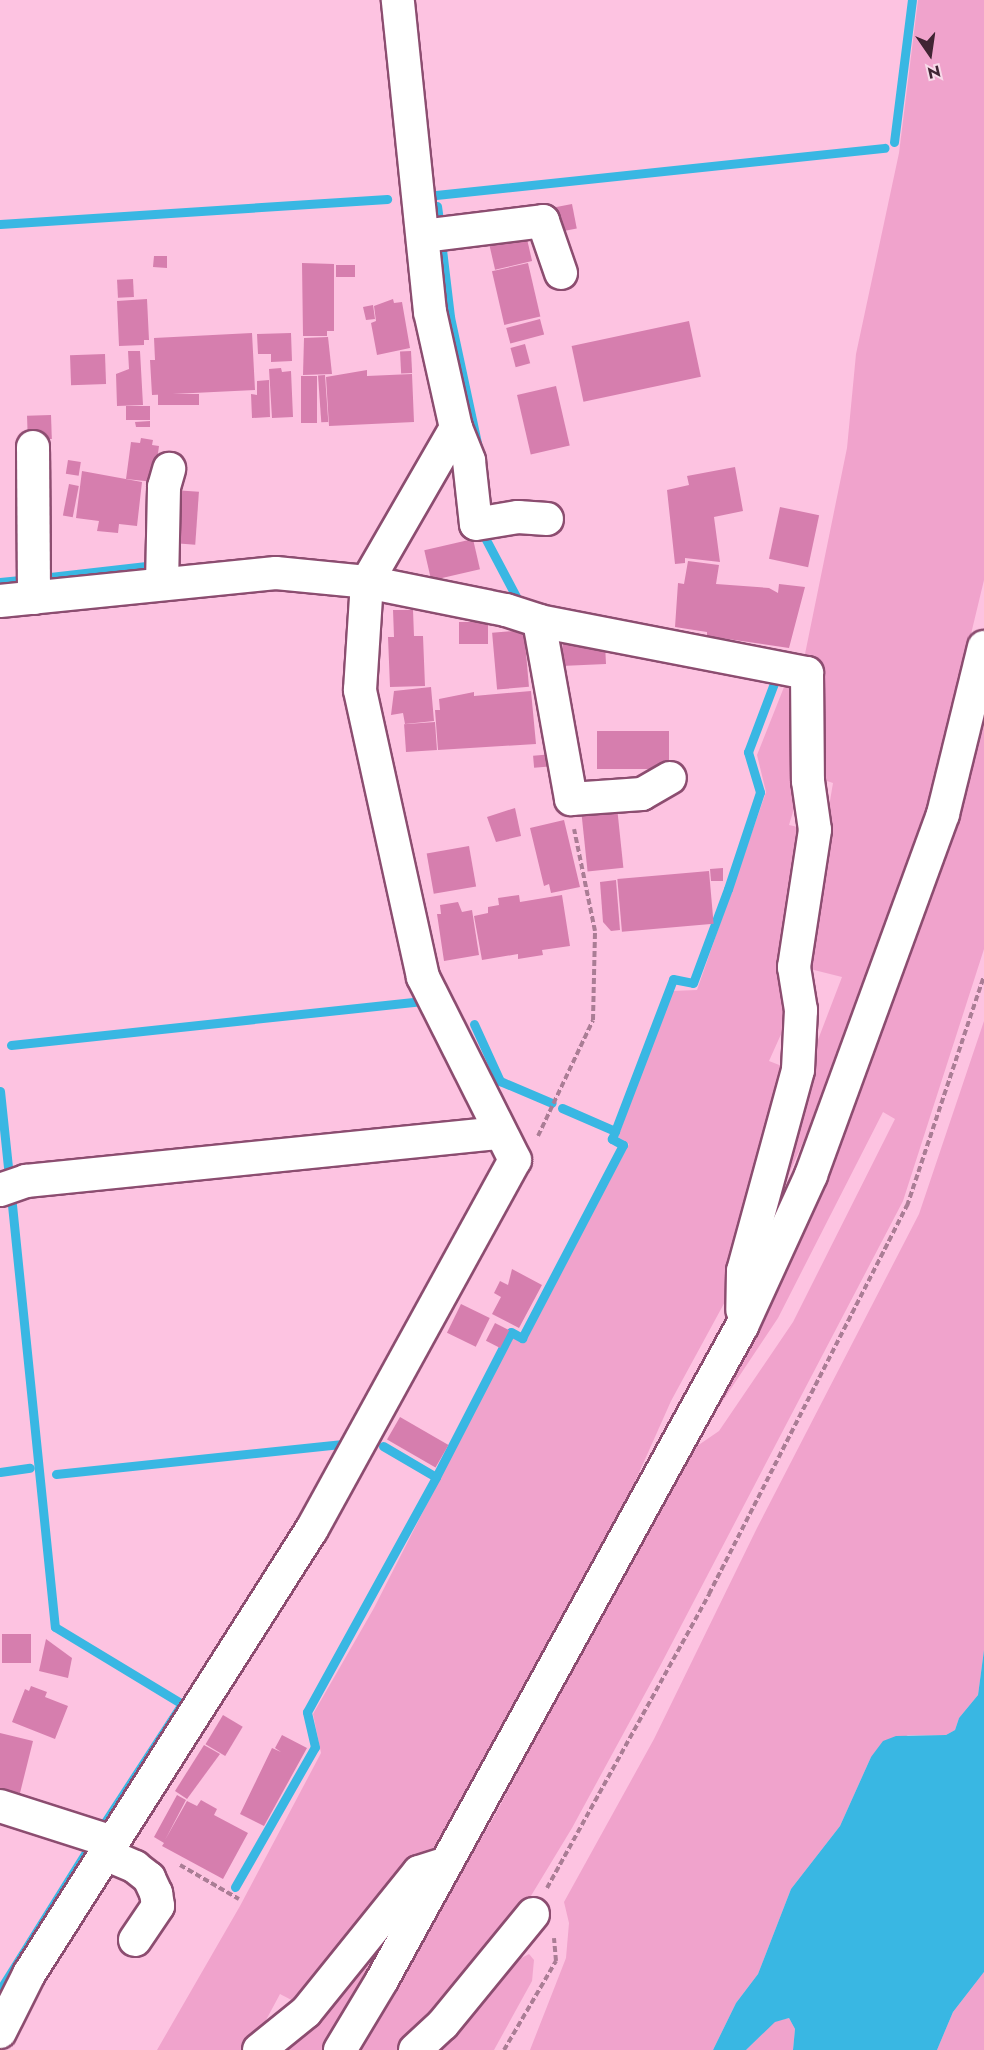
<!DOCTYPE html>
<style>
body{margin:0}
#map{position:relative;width:984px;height:2050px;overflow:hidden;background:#fdc3e1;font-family:Jost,sans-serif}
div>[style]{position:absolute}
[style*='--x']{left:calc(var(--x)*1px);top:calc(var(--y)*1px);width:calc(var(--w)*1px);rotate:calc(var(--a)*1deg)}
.green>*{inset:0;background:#f0a3cc}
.water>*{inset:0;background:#39b7e3}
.stream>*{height:9px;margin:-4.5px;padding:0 4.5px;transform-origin:4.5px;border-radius:4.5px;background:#39b7e3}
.building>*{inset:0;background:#d67eae;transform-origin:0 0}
.path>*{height:4px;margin-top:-2px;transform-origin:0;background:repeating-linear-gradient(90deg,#aa7d95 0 6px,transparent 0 9px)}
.roads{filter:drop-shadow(2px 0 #8c4d70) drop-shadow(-2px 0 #8c4d70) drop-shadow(0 2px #8c4d70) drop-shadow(0 -2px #8c4d70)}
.minor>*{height:32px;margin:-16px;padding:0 16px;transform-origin:16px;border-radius:16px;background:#fff}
span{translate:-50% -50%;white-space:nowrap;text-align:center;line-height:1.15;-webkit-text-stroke:4.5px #f8dae9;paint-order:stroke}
.north{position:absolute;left:900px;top:24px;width:60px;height:60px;-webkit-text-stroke:4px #f8dae9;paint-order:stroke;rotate:167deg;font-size:16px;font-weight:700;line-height:24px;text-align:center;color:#402433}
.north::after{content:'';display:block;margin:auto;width:21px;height:27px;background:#402433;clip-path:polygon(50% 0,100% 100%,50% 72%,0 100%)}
</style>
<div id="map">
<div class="green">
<i style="clip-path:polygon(918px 0,984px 0,984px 580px,929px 809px,851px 1034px,753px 1255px,803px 1079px,842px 977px,802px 967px,833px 783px,818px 778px,816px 658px,805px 654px,847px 448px,856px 354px,899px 153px)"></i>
<i style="clip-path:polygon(786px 682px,797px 696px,799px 792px,789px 825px,807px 829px,791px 1012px,769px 1061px,792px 1070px,727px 1298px,671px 1401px,622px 1511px,454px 1830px,416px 1868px,301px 2005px,280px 1994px,250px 2050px,157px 2050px,240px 1906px,321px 1753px,313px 1714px,374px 1608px,512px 1337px,525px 1342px,629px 1144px,618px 1137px,672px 991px,697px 990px,766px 792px,757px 755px)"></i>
<i style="clip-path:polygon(984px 710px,984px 949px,903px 1201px,659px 1668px,572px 1828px,520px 1914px,406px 2050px,358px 2050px,495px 1815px,684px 1455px,719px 1431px,793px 1322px,895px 1119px,883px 1112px,778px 1318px,716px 1411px,818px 1190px,893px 999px,959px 810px)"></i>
<i style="clip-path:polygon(984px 1021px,984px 1650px,978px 1695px,959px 1718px,955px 1730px,946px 1735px,908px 1735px,871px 1757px,840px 1826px,791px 1889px,758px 1974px,736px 2003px,713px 2050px,530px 2050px,566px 1958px,569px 1923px,564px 1902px,654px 1739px,757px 1528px,919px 1214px)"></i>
<i style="clip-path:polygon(423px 1879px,386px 1950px,322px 2050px,288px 2050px)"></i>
<i style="clip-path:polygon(529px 1954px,534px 1960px,532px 1981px,494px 2050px,428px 2050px,510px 1964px)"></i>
<i style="clip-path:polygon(984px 1972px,984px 2050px,937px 2050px,953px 2012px)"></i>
<i style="clip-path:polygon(789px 2018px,795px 2029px,793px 2050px,746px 2050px,775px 2021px)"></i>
</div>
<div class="water">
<i style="clip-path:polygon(984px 1650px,984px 1972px,953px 2012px,937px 2050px,793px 2050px,795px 2029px,789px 2018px,775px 2022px,746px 2050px,713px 2050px,736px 2003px,758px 1974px,791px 1889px,840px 1826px,871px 1757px,883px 1741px,896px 1736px,946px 1735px,955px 1730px,959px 1718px,978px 1695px)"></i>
</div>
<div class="stream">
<i style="--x:894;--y:142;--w:143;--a:-82.8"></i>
<i style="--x:436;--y:195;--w:451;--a:-6"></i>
<i style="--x:437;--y:206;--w:15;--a:82"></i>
<i style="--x:0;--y:224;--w:388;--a:-3.7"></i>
<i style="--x:441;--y:241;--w:77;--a:83.2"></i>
<i style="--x:450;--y:317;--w:138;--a:77.9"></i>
<i style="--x:483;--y:534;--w:75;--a:62.1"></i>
<i style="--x:50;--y:577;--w:97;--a:-6.5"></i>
<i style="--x:0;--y:582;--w:18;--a:-6"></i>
<i style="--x:474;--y:1024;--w:63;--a:65.5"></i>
<i style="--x:500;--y:1081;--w:56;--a:22.9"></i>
<i style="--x:11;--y:1045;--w:407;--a:-6.1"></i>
<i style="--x:0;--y:1091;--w:86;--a:84"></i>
<i style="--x:562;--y:1108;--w:58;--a:23.5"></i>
<i style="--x:11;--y:1195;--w:434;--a:84.2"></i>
<i style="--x:55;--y:1627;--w:149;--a:31.2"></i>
<i style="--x:182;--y:1704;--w:141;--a:123.1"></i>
<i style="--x:383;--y:1446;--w:61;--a:30.3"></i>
<i style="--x:0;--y:1472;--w:30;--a:-8"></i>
<i style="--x:56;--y:1474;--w:286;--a:-6"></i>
<i style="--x:235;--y:1887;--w:161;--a:-60.3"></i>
<i style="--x:315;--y:1747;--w:36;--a:-103"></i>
<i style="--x:307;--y:1712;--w:268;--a:-61.2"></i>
<i style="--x:436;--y:1477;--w:163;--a:-62.7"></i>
<i style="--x:511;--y:1332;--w:13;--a:29"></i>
<i style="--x:522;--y:1338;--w:218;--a:-62.4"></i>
<i style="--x:623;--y:1145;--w:13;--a:-151"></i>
<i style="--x:612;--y:1139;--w:171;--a:-69.1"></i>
<i style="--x:673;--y:979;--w:20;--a:11"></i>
<i style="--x:693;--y:983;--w:100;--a:-69.6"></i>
<i style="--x:728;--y:889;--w:102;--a:-71.7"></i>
<i style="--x:760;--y:792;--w:42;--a:-106.7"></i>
<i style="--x:748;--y:752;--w:79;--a:-69.3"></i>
<i style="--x:0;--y:1990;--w:166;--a:-58"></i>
</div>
<div class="building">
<i style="left:572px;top:204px;width:25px;height:25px;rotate:79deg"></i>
<i style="left:524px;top:226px;width:36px;height:38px;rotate:77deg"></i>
<i style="clip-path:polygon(154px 256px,167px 256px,167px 268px,153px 267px)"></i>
<i style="clip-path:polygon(302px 263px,334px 264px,334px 331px,327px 331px,327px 305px,327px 336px,303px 336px)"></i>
<i style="left:528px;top:263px;width:55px;height:37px;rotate:77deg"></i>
<i style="left:336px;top:265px;width:19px;height:12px"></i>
<i style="left:133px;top:279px;width:18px;height:16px;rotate:87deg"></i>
<i style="clip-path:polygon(147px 299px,149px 340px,144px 340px,144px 345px,119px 346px,117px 301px)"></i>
<i style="clip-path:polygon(393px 299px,394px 303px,402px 302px,410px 348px,377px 355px,371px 323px,376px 321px,374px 306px)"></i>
<i style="clip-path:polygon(373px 305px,375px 319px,366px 320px,363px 307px)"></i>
<i style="left:540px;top:319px;width:16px;height:35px;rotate:75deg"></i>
<i style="left:689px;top:321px;width:57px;height:120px;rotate:78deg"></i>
<i style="clip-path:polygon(252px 333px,255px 390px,152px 395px,150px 360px,155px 360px,154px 338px)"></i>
<i style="clip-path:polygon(291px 333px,292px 361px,271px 362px,271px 354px,258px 354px,257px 334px)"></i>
<i style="clip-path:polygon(328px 337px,332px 374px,303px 375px,304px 338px)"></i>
<i style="left:525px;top:344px;width:20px;height:15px;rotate:75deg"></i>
<i style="clip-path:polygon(128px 351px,140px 351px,143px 405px,117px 406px,116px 374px,129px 369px)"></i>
<i style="left:411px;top:351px;width:22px;height:11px;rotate:87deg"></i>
<i style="left:105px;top:354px;width:30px;height:35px;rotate:88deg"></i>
<i style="clip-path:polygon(281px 368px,282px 372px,291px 371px,293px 417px,272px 418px,269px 369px)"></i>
<i style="clip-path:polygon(367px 370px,367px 376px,412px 374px,414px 422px,329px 426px,326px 377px)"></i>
<i style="left:325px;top:375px;width:47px;height:7px;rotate:86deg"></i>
<i style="left:301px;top:376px;width:16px;height:47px"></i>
<i style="clip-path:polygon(269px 380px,270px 417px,252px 418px,251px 394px,257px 395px,257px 381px)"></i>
<i style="left:556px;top:386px;width:61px;height:40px;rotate:77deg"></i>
<i style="left:199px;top:394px;width:11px;height:41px;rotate:90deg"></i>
<i style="left:150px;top:406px;width:14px;height:24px;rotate:90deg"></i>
<i style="left:51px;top:415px;width:24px;height:24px;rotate:88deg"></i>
<i style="clip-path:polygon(150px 421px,150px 427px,136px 427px,135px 422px)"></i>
<i style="clip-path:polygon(141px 438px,153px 440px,152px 445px,159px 446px,154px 482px,126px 479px,131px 442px,140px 443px)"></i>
<i style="left:68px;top:460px;width:13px;height:14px;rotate:9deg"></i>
<i style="clip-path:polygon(735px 467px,743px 511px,714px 517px,720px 562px,685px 558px,685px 563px,675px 564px,667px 490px,689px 485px,687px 476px)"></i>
<i style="clip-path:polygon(82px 471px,142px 482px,137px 526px,119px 524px,118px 533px,97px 531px,99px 521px,76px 518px)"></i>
<i style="left:69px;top:484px;width:10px;height:32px;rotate:11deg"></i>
<i style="left:173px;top:490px;width:26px;height:53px;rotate:4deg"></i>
<i style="left:780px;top:507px;width:40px;height:53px;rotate:12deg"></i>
<i style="left:473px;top:539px;width:31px;height:50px;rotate:77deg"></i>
<i style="clip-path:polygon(688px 561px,719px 565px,716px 584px,769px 588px,778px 593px,779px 584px,805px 587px,789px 648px,707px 636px,707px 632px,675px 627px,678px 583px,684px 584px)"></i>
<i style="clip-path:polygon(393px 610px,413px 610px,414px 636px,423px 636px,425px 686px,390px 687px,388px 637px,394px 637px)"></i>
<i style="left:459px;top:622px;width:29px;height:22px"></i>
<i style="left:524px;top:630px;width:57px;height:32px;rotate:85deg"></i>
<i style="clip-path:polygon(563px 640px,574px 640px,574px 645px,605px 644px,606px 664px,561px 666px)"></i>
<i style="clip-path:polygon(431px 687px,434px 721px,405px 724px,403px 713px,391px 715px,394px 691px)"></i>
<i style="clip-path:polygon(531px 691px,536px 744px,438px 750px,435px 710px,440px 710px,439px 699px,474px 692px,474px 696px)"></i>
<i style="left:435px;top:722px;width:28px;height:31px;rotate:86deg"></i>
<i style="left:597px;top:731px;width:72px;height:38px"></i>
<i style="left:554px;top:754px;width:12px;height:21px;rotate:85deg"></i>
<i style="left:617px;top:807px;width:61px;height:36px;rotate:84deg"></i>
<i style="clip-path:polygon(515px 808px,521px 836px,496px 842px,487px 817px)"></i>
<i style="clip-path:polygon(564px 820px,580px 887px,551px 893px,549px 884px,544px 886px,530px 828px)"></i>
<i style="left:469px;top:846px;width:41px;height:43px;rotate:80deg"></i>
<i style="clip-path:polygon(723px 868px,723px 881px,711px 881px,710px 869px)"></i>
<i style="left:709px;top:871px;width:53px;height:92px;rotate:85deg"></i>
<i style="clip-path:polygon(616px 880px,620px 930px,611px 931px,603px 922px,600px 882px)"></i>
<i style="clip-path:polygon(519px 895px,520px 902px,562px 895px,570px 946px,542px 950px,543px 955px,518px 959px,518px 954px,482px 960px,474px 916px,488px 913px,488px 907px,499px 905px,498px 898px)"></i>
<i style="clip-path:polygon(458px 902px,462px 912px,472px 910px,479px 955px,444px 961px,437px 914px,441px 914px,440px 905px)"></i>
<i style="clip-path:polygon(512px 1269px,542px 1285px,519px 1328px,492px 1314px,501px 1297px,494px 1293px,500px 1281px,508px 1285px)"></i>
<i style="left:461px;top:1304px;width:32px;height:32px;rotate:26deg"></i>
<i style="left:495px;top:1323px;width:16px;height:20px;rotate:27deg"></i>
<i style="left:400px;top:1417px;width:56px;height:26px;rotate:30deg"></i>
<i style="left:31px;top:1634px;width:29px;height:29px;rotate:90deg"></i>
<i style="clip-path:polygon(46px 1639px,72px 1658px,68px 1678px,39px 1671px)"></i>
<i style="clip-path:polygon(31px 1686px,47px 1692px,45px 1697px,68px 1706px,55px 1739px,12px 1722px,25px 1689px,29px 1691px)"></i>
<i style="left:223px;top:1715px;width:23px;height:34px;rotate:31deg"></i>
<i style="clip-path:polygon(0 1733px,33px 1741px,20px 1793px,0 1789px)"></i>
<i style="clip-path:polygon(282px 1735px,307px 1748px,264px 1826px,240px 1814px,272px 1748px,281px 1752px,275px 1748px)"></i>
<i style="clip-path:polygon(204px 1745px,220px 1754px,187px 1799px,175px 1791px)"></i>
<i style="clip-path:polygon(177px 1795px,186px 1800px,165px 1840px,187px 1801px,197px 1806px,201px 1800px,217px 1809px,214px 1815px,248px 1833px,223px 1879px,162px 1846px,164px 1843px,154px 1837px)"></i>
</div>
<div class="path">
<i style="--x:538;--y:1136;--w:128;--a:-64.6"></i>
<i style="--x:593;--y:1020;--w:89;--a:-88.7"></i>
<i style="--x:595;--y:931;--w:104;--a:-101.6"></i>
<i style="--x:180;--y:1865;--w:68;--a:30"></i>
<i style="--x:547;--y:1888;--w:336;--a:-61.1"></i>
<i style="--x:709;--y:1594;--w:436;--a:-63"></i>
<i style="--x:907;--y:1206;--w:243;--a:-71.5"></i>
<i style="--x:504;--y:2050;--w:103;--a:-59.7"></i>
<i style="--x:556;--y:1961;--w:23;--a:-95"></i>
</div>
<div class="roads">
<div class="minor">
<i style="--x:423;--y:236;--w:121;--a:-7.1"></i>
<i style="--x:543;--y:221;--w:55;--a:70.9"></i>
<i style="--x:456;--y:428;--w:35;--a:68"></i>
<i style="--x:469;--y:461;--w:63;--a:83.7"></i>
<i style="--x:476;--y:524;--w:43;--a:-9.5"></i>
<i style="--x:518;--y:517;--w:29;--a:4"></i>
<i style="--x:33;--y:447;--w:151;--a:89.6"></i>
<i style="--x:162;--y:584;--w:97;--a:-88.8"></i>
<i style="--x:164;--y:487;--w:19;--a:-74"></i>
<i style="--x:0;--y:601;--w:277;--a:-5.8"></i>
<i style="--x:276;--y:573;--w:91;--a:5.6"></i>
<i style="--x:367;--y:582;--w:142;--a:11.4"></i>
<i style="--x:506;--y:610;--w:35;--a:18"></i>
<i style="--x:539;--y:621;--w:273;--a:11"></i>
<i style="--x:807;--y:673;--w:108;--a:89.5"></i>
<i style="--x:808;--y:781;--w:49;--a:81.9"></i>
<i style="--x:815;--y:830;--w:139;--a:98.7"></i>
<i style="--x:794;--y:967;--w:44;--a:80.8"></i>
<i style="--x:801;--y:1010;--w:60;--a:92.9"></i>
<i style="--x:798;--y:1070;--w:208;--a:105.3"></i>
<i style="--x:743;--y:1271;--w:39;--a:91"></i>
<i style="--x:539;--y:621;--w:181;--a:79.8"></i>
<i style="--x:571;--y:799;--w:71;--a:-4"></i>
<i style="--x:642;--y:794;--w:32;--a:-30"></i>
<i style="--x:0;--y:1190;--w:28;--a:-19"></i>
<i style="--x:26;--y:1181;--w:477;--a:-5.8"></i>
<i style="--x:0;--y:1806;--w:119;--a:17.7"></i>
<i style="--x:105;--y:1854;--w:33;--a:23"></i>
<i style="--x:135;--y:1867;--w:18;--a:38"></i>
<i style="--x:149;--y:1878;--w:17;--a:65"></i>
<i style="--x:156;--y:1893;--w:13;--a:81"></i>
<i style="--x:158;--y:1906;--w:41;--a:124.1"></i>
<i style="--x:0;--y:2032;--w:65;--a:-63.4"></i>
<i style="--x:29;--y:1974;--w:527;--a:-57.55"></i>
<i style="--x:312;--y:1529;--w:421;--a:-61.2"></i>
<i style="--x:515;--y:1160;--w:205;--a:-116.7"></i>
<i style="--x:423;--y:977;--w:294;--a:-102.4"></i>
<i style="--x:360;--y:690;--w:108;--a:-86.3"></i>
<i style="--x:367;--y:582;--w:178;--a:-60"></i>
<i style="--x:456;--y:428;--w:119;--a:-102.6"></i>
<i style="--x:430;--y:312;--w:314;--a:-95.9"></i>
<i style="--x:259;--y:2050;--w:60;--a:-39"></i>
<i style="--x:306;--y:2012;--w:180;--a:-51.1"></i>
<i style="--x:419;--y:1872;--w:28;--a:-18"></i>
<i style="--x:340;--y:2050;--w:82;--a:-59"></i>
<i style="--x:382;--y:1980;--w:747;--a:-61.17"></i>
<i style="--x:742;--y:1326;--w:166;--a:-65.4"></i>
<i style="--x:811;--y:1175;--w:384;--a:-69.9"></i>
<i style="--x:943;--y:814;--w:172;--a:-76.2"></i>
<i style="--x:415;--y:2050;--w:38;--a:-43"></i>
<i style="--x:443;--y:2024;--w:142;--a:-50.7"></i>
</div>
</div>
<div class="north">N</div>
</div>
